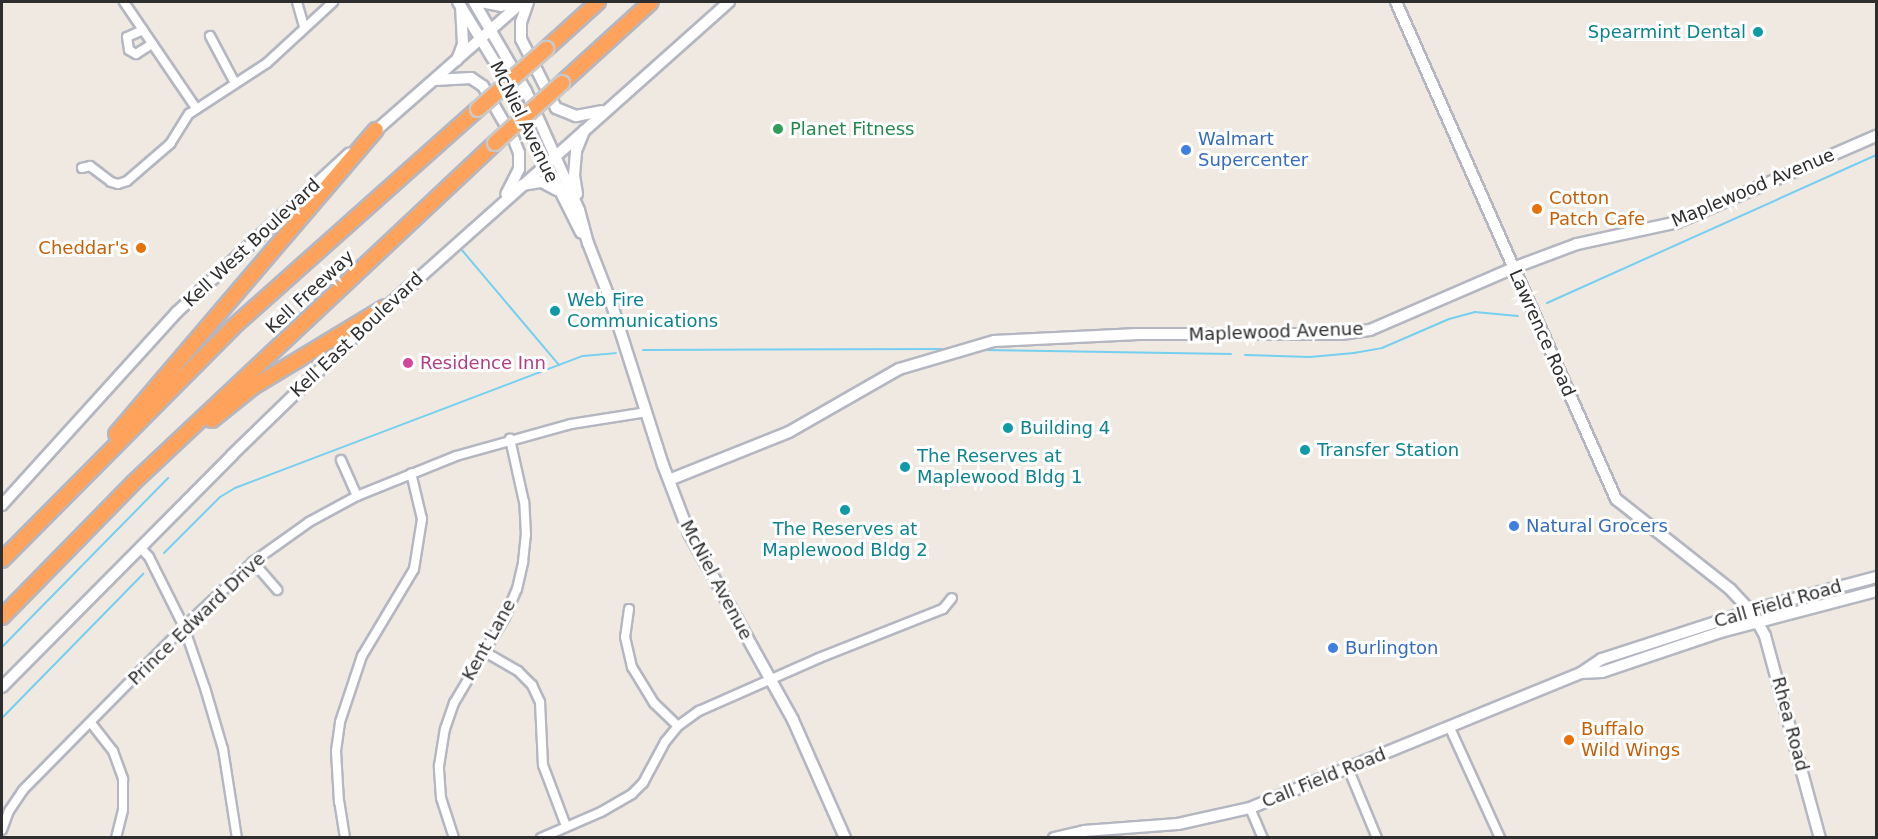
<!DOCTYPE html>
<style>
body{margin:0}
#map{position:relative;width:1878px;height:839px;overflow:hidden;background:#efe9e1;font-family:"DejaVu Sans",sans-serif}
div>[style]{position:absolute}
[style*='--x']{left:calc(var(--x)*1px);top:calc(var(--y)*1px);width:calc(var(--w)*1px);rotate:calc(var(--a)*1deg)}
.stream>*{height:2px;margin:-1px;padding:0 1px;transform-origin:1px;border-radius:1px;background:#75cff0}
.roads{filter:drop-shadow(2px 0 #b4b7c1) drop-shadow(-2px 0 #b4b7c1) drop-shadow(0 2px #b4b7c1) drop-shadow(0 -2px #b4b7c1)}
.street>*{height:8px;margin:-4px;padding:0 4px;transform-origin:4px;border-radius:4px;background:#fff}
.secondary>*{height:10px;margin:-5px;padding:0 5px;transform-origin:5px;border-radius:5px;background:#fff}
.highway>*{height:14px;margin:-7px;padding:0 7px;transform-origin:7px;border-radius:7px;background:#ffa35c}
.bridges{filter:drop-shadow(2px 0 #c9c9c9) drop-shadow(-2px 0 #c9c9c9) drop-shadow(0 2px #c9c9c9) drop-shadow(0 -2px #c9c9c9)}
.highway-bridge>*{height:14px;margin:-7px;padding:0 7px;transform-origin:7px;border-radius:7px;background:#ffa35c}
.dots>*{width:16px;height:16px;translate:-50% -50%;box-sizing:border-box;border:3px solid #fff;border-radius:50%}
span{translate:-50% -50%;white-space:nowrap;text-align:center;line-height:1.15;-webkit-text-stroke:6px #fff;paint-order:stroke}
.culture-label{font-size:18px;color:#0d838f}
.right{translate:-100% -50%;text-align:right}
.left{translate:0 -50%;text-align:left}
.street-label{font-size:18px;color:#2e2e2e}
.leisure-label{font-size:18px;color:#27864d}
.shop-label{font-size:18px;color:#366cbe}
.food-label{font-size:18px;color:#c56008}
.hotel-label{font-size:18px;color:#b23c85}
.frame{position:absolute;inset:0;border:3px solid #2e2e2e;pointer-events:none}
</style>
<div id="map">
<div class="stream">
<i style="--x:461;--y:249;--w:152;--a:49.8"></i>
<i style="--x:1547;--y:303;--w:361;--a:-24.2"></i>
<i style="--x:643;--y:350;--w:299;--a:-0.2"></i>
<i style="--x:983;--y:350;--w:248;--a:0.9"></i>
<i style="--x:1245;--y:355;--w:65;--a:1.8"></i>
<i style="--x:1310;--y:357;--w:44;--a:-5.2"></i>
<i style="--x:1354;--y:353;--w:28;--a:-10"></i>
<i style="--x:1382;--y:348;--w:73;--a:-23.4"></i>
<i style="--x:1449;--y:319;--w:27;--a:-15"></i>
<i style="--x:1475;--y:312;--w:43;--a:5.3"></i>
<i style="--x:164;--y:553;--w:79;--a:-45"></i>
<i style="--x:220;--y:497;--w:17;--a:-31"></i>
<i style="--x:235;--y:488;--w:372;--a:-20.8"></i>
<i style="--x:583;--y:356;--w:33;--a:-5"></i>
<i style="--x:2;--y:647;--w:237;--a:-45.5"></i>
<i style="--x:2;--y:718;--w:202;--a:-45.6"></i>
</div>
<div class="roads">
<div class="street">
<i style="--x:124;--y:2;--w:128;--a:55.8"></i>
<i style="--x:297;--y:2;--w:25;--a:74"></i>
<i style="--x:143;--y:30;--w:17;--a:156"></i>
<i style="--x:127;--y:37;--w:13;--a:81"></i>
<i style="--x:129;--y:50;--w:8;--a:30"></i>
<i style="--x:136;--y:54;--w:19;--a:-32"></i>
<i style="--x:210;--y:36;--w:53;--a:62"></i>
<i style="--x:82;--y:168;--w:8;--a:-14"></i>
<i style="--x:90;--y:166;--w:26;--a:37"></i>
<i style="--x:111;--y:182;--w:7;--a:16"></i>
<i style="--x:118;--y:184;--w:9;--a:-18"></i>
<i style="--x:127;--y:181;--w:57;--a:-40.7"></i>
<i style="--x:170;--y:144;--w:36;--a:-58"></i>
<i style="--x:189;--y:114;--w:93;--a:-33.2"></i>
<i style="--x:267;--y:63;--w:90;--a:-42.7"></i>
<i style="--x:341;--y:460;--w:39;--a:66"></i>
<i style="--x:140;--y:547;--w:13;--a:48"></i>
<i style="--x:149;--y:557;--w:78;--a:63.4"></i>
<i style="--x:184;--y:627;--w:65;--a:71"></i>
<i style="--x:205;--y:688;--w:64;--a:73.6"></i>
<i style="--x:223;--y:749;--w:90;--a:81.1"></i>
<i style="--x:253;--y:562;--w:37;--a:49"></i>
<i style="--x:629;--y:609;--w:28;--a:98"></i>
<i style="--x:625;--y:637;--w:31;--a:77"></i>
<i style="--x:632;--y:667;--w:42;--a:58.6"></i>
<i style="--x:654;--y:703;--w:33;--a:44"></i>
<i style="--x:485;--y:652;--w:38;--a:30"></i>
<i style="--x:518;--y:671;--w:20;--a:45"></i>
<i style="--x:532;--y:685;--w:19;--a:65"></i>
<i style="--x:540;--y:702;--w:63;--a:87.3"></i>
<i style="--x:543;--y:765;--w:65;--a:69.3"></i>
<i style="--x:91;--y:723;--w:36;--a:52"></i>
<i style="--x:113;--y:751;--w:30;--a:70"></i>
<i style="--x:123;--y:779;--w:31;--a:90"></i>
<i style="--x:123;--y:810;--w:29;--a:104"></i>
<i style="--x:1449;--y:726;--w:123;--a:65.5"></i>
<i style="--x:1348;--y:768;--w:76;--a:67.5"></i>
<i style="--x:1250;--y:808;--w:33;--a:67"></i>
<i style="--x:2;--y:830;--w:20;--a:-70"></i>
<i style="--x:9;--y:811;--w:25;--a:-56"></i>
<i style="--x:23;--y:790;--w:229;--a:-45.4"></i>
<i style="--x:184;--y:627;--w:95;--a:-43.3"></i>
<i style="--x:253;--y:562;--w:69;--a:-35.5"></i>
<i style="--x:309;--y:522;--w:55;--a:-28.4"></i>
<i style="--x:357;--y:496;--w:107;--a:-22"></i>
<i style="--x:456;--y:456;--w:119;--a:-15.5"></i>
<i style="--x:571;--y:424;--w:77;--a:-9"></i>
<i style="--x:345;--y:838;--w:36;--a:-99"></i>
<i style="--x:339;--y:802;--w:51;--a:-93.4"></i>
<i style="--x:336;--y:751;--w:29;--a:-82"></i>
<i style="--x:340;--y:722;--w:70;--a:-71.6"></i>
<i style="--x:362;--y:656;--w:101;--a:-59.1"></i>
<i style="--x:414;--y:569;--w:51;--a:-80.9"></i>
<i style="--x:422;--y:519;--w:47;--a:-103.4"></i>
<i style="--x:454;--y:838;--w:42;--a:-108"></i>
<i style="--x:441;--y:798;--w:32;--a:-94"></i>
<i style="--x:439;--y:766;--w:37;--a:-81"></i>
<i style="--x:445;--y:729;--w:28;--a:-71"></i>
<i style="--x:454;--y:703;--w:100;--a:-59.3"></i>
<i style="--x:505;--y:617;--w:30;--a:-67"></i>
<i style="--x:517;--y:589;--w:28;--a:-77"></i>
<i style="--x:523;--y:562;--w:27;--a:-84"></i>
<i style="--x:526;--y:535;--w:33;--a:-93"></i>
<i style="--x:524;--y:502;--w:65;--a:-102.5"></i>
<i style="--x:541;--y:838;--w:65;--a:-23.4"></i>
<i style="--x:601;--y:812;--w:36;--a:-30"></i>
<i style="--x:632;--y:794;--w:16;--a:-45"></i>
<i style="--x:643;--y:783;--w:47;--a:-61.8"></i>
<i style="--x:665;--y:742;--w:21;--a:-51"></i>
<i style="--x:678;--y:726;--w:26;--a:-36"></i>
<i style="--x:699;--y:711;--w:131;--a:-23.8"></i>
<i style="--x:819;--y:658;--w:133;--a:-21.6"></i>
<i style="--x:943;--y:609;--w:14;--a:-51"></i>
</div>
<div class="secondary">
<i style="--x:458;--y:2;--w:79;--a:58.5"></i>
<i style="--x:499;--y:69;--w:183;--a:63.4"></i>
<i style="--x:474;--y:2;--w:103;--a:59.7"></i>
<i style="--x:526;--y:91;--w:130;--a:66"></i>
<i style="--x:579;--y:210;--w:34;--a:75"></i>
<i style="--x:588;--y:243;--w:63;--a:68.7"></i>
<i style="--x:611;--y:302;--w:171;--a:72.3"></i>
<i style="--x:663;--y:465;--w:73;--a:69.1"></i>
<i style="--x:689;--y:533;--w:214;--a:60.9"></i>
<i style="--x:793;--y:720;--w:129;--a:66.2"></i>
<i style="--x:481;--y:2;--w:20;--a:11"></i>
<i style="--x:501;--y:6;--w:17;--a:-13"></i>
<i style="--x:528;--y:2;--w:21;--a:109"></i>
<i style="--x:521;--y:22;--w:17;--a:90"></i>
<i style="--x:521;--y:39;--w:77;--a:63.1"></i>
<i style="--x:556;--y:108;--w:22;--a:22"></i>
<i style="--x:576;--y:116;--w:26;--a:-11"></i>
<i style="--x:1396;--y:2;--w:544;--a:66.12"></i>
<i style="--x:1616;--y:499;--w:145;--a:38.3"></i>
<i style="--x:1730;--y:589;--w:34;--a:47"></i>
<i style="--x:1753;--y:614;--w:25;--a:61"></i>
<i style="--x:1765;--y:636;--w:209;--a:74.8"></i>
<i style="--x:457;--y:60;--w:17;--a:-69"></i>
<i style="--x:463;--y:44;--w:37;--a:-93"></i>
<i style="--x:435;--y:80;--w:36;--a:-3"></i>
<i style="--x:471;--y:78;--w:14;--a:34"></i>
<i style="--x:483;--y:86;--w:62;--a:60.1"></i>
<i style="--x:514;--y:140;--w:14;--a:69"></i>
<i style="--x:519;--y:153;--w:16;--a:90"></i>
<i style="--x:519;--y:169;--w:28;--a:117"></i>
<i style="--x:372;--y:134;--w:200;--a:-41.3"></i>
<i style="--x:522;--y:185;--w:20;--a:-9"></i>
<i style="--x:542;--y:182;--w:17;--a:28"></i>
<i style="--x:577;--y:194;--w:19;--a:-99"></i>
<i style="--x:574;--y:175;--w:24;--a:-85"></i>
<i style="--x:576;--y:151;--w:22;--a:-68"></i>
<i style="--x:669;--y:480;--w:129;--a:-21.8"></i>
<i style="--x:789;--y:432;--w:127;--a:-29.8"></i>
<i style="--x:899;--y:369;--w:99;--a:-16.4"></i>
<i style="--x:994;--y:341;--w:144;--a:-2.8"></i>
<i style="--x:1138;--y:334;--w:203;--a:0"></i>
<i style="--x:1341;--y:334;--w:29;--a:-8"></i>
<i style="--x:1370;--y:330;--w:156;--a:-23.4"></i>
<i style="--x:1513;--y:268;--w:68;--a:-20.6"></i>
<i style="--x:1577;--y:244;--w:103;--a:-12.3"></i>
<i style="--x:1678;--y:222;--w:216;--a:-23.5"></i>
<i style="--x:2;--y:505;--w:261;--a:-47.8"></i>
<i style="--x:177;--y:312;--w:234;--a:-42.6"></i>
<i style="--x:1581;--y:673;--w:21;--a:-3"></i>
<i style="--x:1602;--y:672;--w:126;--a:-18.6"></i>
<i style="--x:1721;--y:632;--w:160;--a:-14.8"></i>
<i style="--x:2;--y:687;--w:327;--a:-45.2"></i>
<i style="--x:232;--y:455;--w:184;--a:-44.1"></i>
<i style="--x:364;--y:327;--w:489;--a:-41.7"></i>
<i style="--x:1054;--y:838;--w:31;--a:-13"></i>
<i style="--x:1084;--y:831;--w:94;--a:-4.3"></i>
<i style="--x:1178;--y:824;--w:74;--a:-12.5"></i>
<i style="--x:1250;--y:808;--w:357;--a:-22.2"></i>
<i style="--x:1581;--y:673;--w:25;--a:-34"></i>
<i style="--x:1602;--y:659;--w:165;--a:-18"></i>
<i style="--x:1759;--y:608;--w:121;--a:-14.8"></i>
</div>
<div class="highway">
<i style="--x:546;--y:49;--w:70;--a:-42.1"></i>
<i style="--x:562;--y:83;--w:120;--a:-42.3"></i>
<i style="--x:212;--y:420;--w:53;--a:-38.8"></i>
<i style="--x:253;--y:387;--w:154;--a:-31.2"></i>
<i style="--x:116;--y:434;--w:400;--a:-49.5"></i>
<i style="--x:2;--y:560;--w:327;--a:-45.2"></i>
<i style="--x:232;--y:328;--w:329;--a:-41.7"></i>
<i style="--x:2;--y:617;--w:187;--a:-45.6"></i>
<i style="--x:133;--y:483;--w:497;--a:-43.2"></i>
</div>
</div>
<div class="bridges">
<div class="highway-bridge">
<i style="--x:478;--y:109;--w:91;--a:-41.4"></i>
<i style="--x:495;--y:143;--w:90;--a:-41.8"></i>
</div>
</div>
<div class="dots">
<i style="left:1758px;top:32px;background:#0f9aa8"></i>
<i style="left:778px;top:129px;background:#2e9e5b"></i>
<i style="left:1186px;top:150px;background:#3f7fe0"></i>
<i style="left:1537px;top:209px;background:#e8710a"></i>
<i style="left:141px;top:248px;background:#e8710a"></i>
<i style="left:555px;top:311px;background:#0f9aa8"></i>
<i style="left:408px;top:363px;background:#d1479c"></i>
<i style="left:1008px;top:428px;background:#0f9aa8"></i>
<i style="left:1305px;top:450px;background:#0f9aa8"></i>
<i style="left:905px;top:467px;background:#0f9aa8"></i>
<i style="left:845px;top:510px;background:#0f9aa8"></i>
<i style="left:1514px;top:526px;background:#3f7fe0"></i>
<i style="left:1333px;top:648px;background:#3f7fe0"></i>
<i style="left:1569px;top:740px;background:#e8710a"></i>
</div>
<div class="culture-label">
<span class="right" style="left:1746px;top:32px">Spearmint Dental</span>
<span class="left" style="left:567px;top:311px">Web Fire<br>Communications</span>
<span class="left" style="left:1020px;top:428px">Building 4</span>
<span class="left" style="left:1317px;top:450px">Transfer Station</span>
<span class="left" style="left:917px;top:467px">The Reserves at<br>Maplewood Bldg 1</span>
<span style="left:845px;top:540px">The Reserves at<br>Maplewood Bldg 2</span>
</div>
<div class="street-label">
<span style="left:524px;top:122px;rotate:64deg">McNiel Avenue</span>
<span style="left:1753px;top:188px;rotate:-23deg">Maplewood Avenue</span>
<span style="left:252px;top:243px;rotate:-43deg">Kell West Boulevard</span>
<span style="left:310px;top:292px;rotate:-43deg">Kell Freeway</span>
<span style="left:1276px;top:332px;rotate:-2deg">Maplewood Avenue</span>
<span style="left:1542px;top:333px;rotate:66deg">Lawrence Road</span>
<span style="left:357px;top:335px;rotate:-43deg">Kell East Boulevard</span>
<span style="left:716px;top:580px;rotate:62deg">McNiel Avenue</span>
<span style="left:1778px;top:604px;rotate:-16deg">Call Field Road</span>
<span style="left:197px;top:619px;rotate:-44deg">Prince Edward Drive</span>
<span style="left:489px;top:640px;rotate:-61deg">Kent Lane</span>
<span style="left:1790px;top:724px;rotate:75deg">Rhea Road</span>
<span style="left:1324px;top:778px;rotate:-22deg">Call Field Road</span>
</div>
<div class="leisure-label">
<span class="left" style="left:790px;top:129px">Planet Fitness</span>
</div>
<div class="shop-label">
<span class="left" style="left:1198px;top:150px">Walmart<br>Supercenter</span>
<span class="left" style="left:1526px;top:526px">Natural Grocers</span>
<span class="left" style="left:1345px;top:648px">Burlington</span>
</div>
<div class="food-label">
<span class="left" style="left:1549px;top:209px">Cotton<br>Patch Cafe</span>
<span class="right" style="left:129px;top:248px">Cheddar's</span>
<span class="left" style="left:1581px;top:740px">Buffalo<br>Wild Wings</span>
</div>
<div class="hotel-label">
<span class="left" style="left:420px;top:363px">Residence Inn</span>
</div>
<div class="frame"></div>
</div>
